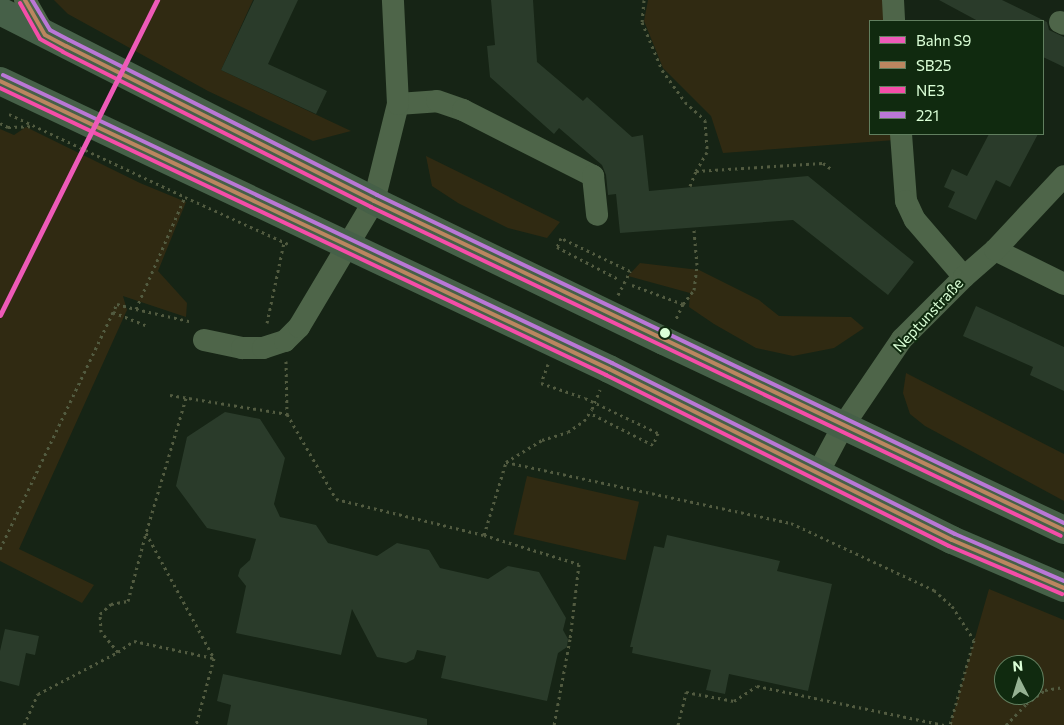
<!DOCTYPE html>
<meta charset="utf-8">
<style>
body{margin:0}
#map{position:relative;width:1064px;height:725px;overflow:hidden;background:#162415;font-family:Commissioner,sans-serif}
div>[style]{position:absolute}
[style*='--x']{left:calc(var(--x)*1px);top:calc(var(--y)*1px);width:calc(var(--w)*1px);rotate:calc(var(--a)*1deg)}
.green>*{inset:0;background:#302a12;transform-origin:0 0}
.building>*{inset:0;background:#2a3b2a}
.path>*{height:3px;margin-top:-1.5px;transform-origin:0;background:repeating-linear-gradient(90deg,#525b40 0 2.5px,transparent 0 6.5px)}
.minor>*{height:22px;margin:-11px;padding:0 11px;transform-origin:11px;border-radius:11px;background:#4e6549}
.major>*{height:28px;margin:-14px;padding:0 14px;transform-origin:14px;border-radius:14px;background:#466048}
.path-bridge>*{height:3px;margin-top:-1.5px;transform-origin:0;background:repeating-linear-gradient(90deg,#525b40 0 2.5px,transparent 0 6.5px)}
.bus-1>*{height:4px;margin:-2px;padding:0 2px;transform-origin:2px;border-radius:2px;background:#bb8660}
.bus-2>*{height:4px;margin:-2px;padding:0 2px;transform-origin:2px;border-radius:2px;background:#f54da8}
.bus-3>*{height:4px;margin:-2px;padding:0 2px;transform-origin:2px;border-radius:2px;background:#ba77d6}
.rail-1>*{height:5px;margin:-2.5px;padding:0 2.5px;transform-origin:2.5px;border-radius:2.5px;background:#ee5ab8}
.dots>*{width:14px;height:14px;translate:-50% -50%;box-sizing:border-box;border:2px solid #102a0f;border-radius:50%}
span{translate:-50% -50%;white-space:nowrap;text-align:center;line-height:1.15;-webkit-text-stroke:4px #102a0f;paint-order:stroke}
.street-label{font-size:15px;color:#dbffd7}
.legend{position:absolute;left:869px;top:20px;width:175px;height:115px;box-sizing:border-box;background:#102a0f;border:1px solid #617f5f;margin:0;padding:6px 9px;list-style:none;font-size:15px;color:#dbffd7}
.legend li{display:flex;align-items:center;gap:10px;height:25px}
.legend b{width:25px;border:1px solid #617f5f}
.north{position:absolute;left:994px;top:655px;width:50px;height:50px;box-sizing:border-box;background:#102a0f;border:1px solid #617f5f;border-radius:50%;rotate:355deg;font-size:14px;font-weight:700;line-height:20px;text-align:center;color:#dbffd7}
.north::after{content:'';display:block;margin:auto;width:18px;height:22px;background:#96b293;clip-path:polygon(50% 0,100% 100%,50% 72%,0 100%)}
</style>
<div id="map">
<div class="green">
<i style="clip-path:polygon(54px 0,253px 0,221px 70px,351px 131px,313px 141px,208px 91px,68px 14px)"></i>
<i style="clip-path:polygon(648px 0,886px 0,887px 21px,870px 21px,870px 134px,895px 134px,895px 140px,723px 153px,711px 116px,663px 68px,644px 21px)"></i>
<i style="clip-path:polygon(26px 127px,140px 183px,186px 202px,158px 271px,187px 303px,186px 317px,123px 296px,127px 310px,19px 549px,94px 585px,82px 603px,0 561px,0 129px,14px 135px)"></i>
<i style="clip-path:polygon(426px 156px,560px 222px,547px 238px,508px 228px,458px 203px,432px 186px)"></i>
<i style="clip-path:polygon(640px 263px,699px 270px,759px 300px,779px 316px,851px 317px,864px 328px,834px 348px,793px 356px,756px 348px,714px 324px,689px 307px,690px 293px,628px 276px)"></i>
<i style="clip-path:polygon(906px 373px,1064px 454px,1064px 501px,925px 426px,910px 414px,903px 393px)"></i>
<i style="left:527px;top:476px;width:115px;height:60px;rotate:13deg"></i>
<i style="clip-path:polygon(evenodd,989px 589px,1064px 620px,1064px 725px,950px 725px,989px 589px,1004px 665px,1034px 665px,1034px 695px,1004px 695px,1004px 665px)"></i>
</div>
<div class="building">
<i style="clip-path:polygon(254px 0,298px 0,268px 64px,327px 91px,316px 114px,221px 70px)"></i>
<i style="clip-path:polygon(491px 0,533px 0,537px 62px,583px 101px,587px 97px,632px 137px,643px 135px,649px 191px,808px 176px,914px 262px,888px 295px,793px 220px,620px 233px,616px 194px,608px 195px,606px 175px,602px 165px,559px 128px,554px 134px,490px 77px,487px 46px,495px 45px)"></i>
<i style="clip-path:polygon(939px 0,1002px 0,1047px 22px,1049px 30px,1064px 37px,1064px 67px,1043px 57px,1043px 21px,978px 21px)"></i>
<i style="clip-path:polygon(989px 134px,1038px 134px,1010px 187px,996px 180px,976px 220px,948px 207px,955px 192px,944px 187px,952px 169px,967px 176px)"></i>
<i style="clip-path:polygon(976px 306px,1064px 347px,1064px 391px,1030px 375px,1033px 367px,963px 336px)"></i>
<i style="clip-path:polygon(225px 412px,260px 419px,285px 458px,274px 504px,280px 517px,316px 525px,328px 543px,377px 556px,397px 543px,429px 550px,440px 568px,488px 579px,508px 566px,539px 572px,566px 618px,563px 630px,568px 639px,567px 647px,558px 653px,547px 701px,441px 678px,446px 656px,417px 650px,414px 659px,406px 663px,377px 657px,352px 609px,341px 655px,236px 633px,246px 586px,238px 576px,240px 569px,250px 560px,256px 539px,207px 528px,176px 486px,187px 437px)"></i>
<i style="clip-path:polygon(667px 535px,780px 561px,777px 571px,832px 584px,808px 691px,729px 674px,725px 694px,706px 690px,711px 670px,632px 653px,633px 647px,630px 647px,654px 546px,664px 548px)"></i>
<i style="clip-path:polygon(5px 629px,39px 636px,35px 655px,26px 653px,19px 686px,0 681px,0 651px)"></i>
<i style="clip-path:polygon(223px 674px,427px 719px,427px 725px,227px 725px,231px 705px,217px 701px)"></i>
</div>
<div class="path">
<i style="--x:644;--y:0;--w:22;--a:95"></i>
<i style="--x:642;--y:22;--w:52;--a:67.4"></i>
<i style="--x:662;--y:70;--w:39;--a:54"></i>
<i style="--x:685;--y:102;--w:27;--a:42"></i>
<i style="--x:705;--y:120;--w:32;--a:86"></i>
<i style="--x:707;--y:152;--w:22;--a:120"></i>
<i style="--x:696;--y:171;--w:127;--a:-3.6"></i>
<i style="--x:823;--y:163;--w:9;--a:36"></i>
<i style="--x:9;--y:114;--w:195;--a:25.2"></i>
<i style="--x:0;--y:123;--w:9;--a:27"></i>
<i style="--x:8;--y:127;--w:24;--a:-2"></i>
<i style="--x:690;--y:186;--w:16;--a:-68"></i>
<i style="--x:632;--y:285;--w:54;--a:20.4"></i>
<i style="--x:683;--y:304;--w:19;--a:115"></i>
<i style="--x:618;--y:295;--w:27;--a:-63"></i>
<i style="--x:630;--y:271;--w:76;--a:-154.4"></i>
<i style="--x:561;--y:238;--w:10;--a:114"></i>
<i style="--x:557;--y:247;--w:71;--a:27.6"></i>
<i style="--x:683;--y:304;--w:18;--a:-52"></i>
<i style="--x:694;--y:290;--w:25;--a:-83"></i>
<i style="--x:697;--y:265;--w:37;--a:-95"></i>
<i style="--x:136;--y:309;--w:58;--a:12.8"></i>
<i style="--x:113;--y:312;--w:35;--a:22"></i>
<i style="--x:267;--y:323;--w:83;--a:-78.1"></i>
<i style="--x:286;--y:361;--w:53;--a:88.9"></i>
<i style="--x:287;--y:414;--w:98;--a:60"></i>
<i style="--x:336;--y:499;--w:152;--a:13.7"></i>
<i style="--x:484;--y:535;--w:76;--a:-73.2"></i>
<i style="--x:506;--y:462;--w:42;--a:-31.4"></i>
<i style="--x:542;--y:440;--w:27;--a:-17"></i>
<i style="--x:568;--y:432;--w:19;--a:-35"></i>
<i style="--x:584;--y:421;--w:14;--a:-56"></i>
<i style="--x:548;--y:364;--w:20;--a:110"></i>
<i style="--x:541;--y:383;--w:46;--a:18.8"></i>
<i style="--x:585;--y:398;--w:81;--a:25.6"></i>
<i style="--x:658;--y:433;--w:13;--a:113"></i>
<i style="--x:653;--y:445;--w:71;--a:-153.1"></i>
<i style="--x:170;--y:395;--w:119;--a:9.2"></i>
<i style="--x:597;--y:397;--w:8;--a:-67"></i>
<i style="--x:186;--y:398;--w:141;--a:106.5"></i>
<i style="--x:146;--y:533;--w:142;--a:61.5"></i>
<i style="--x:214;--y:658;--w:69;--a:105"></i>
<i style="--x:506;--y:462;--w:291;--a:12.1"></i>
<i style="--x:791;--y:523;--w:158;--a:25.1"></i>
<i style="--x:934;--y:590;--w:24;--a:42"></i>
<i style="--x:952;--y:606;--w:40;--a:57.1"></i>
<i style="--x:974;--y:640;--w:88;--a:105.8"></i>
<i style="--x:484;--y:535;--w:99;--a:17"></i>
<i style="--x:579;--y:564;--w:76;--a:96.8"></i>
<i style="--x:570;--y:639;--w:87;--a:100.5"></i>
<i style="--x:0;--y:549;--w:272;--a:-64.5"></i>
<i style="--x:117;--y:304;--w:20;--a:15"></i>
<i style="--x:136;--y:309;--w:122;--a:-66.4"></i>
<i style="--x:185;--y:197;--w:113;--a:24.5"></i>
<i style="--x:118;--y:652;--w:26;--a:-130"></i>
<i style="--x:101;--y:632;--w:18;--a:-93"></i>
<i style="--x:100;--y:614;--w:15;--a:-42"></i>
<i style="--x:111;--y:604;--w:17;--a:-10"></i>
<i style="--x:128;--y:601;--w:70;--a:-75.2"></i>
<i style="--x:24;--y:725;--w:34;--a:-66"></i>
<i style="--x:38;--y:694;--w:90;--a:-27.7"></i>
<i style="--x:118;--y:652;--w:19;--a:-35"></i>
<i style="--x:134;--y:641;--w:81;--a:12.1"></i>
<i style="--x:678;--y:725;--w:34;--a:-76"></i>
<i style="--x:686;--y:692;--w:49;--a:10.6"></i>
<i style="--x:734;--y:701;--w:27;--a:-33"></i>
<i style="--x:757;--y:686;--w:191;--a:11.8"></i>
<i style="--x:1006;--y:725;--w:29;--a:-46"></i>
<i style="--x:1026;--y:704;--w:24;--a:-36"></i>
<i style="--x:1045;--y:690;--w:19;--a:-9"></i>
</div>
<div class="minor">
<i style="--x:25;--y:0;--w:40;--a:60.3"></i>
<i style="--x:893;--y:0;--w:21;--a:87"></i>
<i style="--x:1060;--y:22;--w:4;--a:27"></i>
<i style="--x:398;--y:104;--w:39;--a:-4"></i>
<i style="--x:437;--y:101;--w:28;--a:19"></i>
<i style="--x:463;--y:110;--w:146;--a:26.9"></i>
<i style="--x:593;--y:176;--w:39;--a:84"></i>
<i style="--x:901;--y:134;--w:67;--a:85.7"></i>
<i style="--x:906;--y:201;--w:21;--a:65"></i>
<i style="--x:915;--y:220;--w:75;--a:49.3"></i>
<i style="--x:995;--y:250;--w:77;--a:26.2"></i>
<i style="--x:204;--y:340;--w:39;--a:12"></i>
<i style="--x:242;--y:348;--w:21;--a:0"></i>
<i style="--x:263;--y:348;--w:23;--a:-18"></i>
<i style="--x:285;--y:341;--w:20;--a:-45"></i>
<i style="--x:299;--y:327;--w:147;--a:-59.2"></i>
<i style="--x:374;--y:201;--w:100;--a:-76.1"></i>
<i style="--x:398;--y:104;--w:104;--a:-92.8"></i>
<i style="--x:817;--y:475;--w:55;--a:-62"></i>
<i style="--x:843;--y:426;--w:105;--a:-55.9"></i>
<i style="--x:902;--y:339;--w:88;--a:-45"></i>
<i style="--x:964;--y:277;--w:41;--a:-41.1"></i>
<i style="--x:995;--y:250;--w:101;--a:-47"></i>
</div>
<div class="major">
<i style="--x:0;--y:11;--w:419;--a:26.9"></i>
<i style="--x:374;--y:201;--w:322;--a:25.8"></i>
<i style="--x:664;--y:341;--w:442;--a:25.3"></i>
<i style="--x:0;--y:81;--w:674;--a:25.31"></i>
<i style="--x:609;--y:369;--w:383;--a:26.5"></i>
<i style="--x:952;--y:540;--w:122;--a:23.2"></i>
</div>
<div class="path-bridge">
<i style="--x:592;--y:409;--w:13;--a:-67"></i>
</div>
<div class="bus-1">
<i style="--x:25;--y:0;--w:40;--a:60.3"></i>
<i style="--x:45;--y:35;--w:24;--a:28"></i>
<i style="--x:66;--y:46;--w:345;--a:26.7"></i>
<i style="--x:374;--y:201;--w:764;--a:25.49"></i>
<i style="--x:0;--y:81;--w:674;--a:25.31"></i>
<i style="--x:609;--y:369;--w:383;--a:26.5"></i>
<i style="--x:952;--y:540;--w:122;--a:23.2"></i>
</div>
<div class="bus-2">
<i style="--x:20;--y:3;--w:41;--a:60.9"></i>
<i style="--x:40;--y:39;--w:26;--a:29"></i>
<i style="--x:63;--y:52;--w:345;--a:26.7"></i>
<i style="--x:371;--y:207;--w:764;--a:25.49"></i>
<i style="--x:0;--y:88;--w:671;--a:25.34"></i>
<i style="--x:606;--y:375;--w:383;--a:26.5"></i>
<i style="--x:949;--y:546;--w:123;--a:23"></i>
</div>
<div class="bus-3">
<i style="--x:32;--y:0;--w:35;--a:59"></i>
<i style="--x:50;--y:30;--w:21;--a:28"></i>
<i style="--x:69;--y:40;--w:345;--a:26.7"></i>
<i style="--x:377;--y:195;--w:761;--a:25.52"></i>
<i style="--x:3;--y:75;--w:674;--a:25.31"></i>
<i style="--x:612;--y:363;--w:383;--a:26.5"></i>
<i style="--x:955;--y:534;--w:119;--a:23.3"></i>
</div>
<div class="rail-1">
<i style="--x:0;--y:315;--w:352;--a:-63.5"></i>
</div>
<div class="dots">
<i style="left:665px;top:333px;background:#dbffd7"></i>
</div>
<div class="street-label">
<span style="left:928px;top:315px;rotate:-47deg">Neptunstraße</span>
</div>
<ul class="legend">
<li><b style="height:6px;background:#ee5ab8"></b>Bahn S9</li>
<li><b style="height:6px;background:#bb8660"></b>SB25</li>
<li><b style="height:6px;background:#f54da8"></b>NE3</li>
<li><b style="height:6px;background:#ba77d6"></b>221</li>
</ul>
<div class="north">N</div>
</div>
